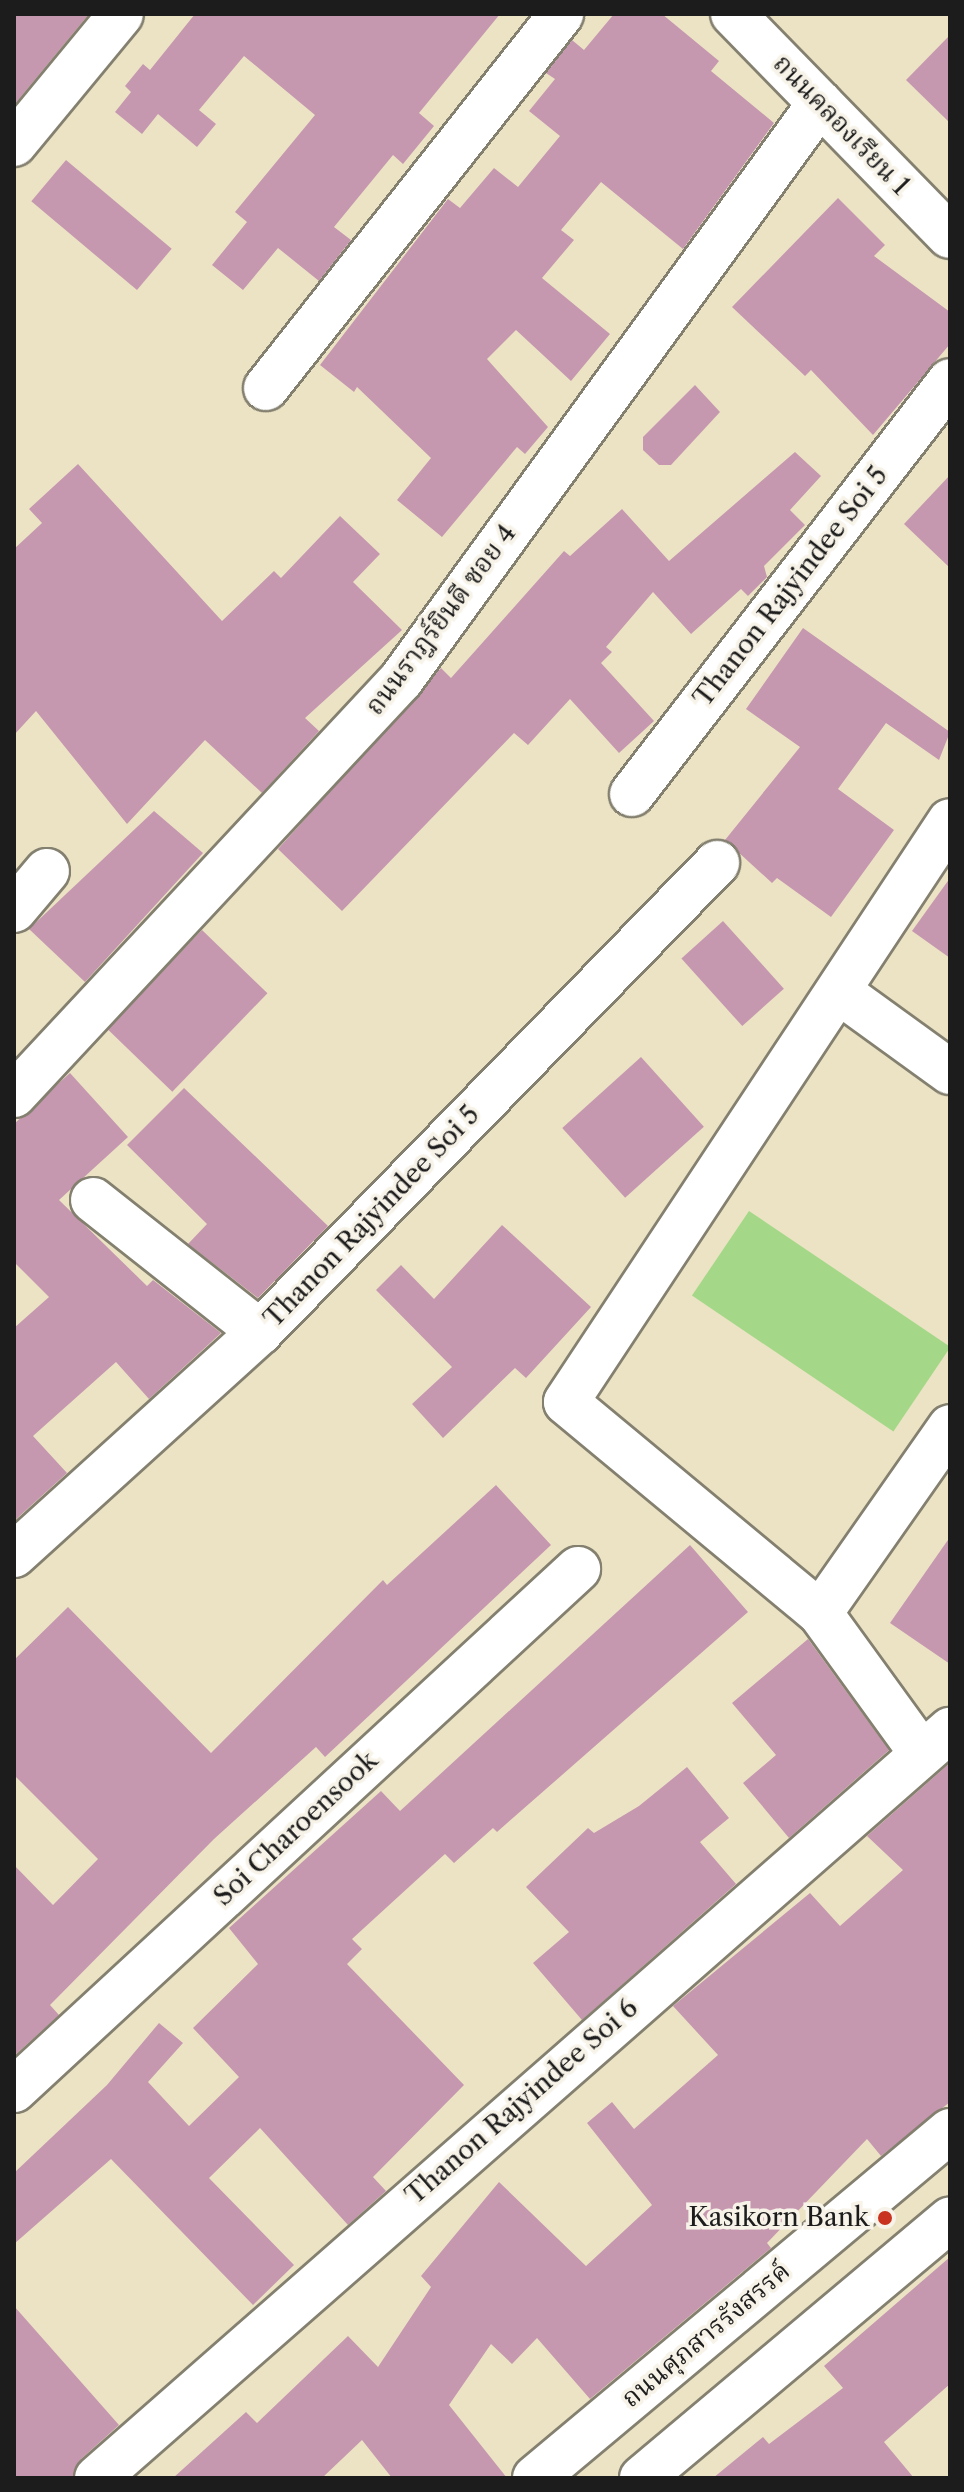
<!DOCTYPE html>
<meta charset="utf-8">
<style>
body{margin:0}
#map{position:relative;width:964px;height:2492px;overflow:hidden;background:#ece3c4;font-family:"Libre Caslon Text","Noto Serif Thai",serif}
div>[style]{position:absolute}
[style*='--x']{left:calc(var(--x)*1px);top:calc(var(--y)*1px);width:calc(var(--w)*1px);rotate:calc(var(--a)*1deg)}
.green>*{inset:0;background:#a4d888;transform-origin:0 0}
.building>*{inset:0;background:#c698b0;transform-origin:0 0}
.roads{filter:drop-shadow(2px 0 #848070) drop-shadow(-2px 0 #848070) drop-shadow(0 2px #848070) drop-shadow(0 -2px #848070)}
.minor>*{height:44px;margin:-22px;padding:0 22px;transform-origin:22px;border-radius:22px;background:#fff}
.dots>*{width:22px;height:22px;translate:-50% -50%;box-sizing:border-box;border:4px solid #f7f3e8;border-radius:50%}
span{translate:-50% -50%;white-space:nowrap;text-align:center;line-height:1.15;-webkit-text-stroke:7px #f7f3e8;paint-order:stroke}
.street-label{font-size:26px;color:#1c1c1c}
.poi-label{font-size:26px;color:#1c1c1c}
.right{translate:-100% -50%;text-align:right}
.frame{position:absolute;inset:0;border:16px solid #1c1c1c;pointer-events:none}
</style>
<div id="map">
<div class="green">
<i style="left:749px;top:1211px;width:243px;height:102px;rotate:34deg"></i>
</div>
<div class="building">
<i style="clip-path:polygon(14px 14px,89px 14px,14px 105px)"></i>
<i style="clip-path:polygon(195px 14px,500px 14px,419px 113px,434px 126px,403px 164px,393px 155px,334px 227px,351px 240px,319px 281px,278px 248px,243px 290px,212px 265px,247px 222px,235px 212px,315px 115px,244px 56px,199px 110px,216px 124px,197px 147px,158px 114px,142px 134px,115px 112px,131px 92px,125px 86px,143px 64px,150px 70px)"></i>
<i style="clip-path:polygon(614px 14px,662px 14px,719px 61px,711px 71px,774px 123px,683px 249px,601px 182px,561px 230px,574px 240px,542px 278px,610px 334px,571px 381px,516px 330px,487px 359px,548px 427px,525px 454px,517px 447px,442px 537px,397px 500px,431px 458px,357px 387px,354px 392px,320px 365px,448px 199px,460px 208px,494px 168px,518px 187px,560px 136px,529px 111px,555px 79px,546px 73px,572px 40px,584px 50px)"></i>
<i style="clip-path:polygon(950px 35px,950px 123px,906px 80px)"></i>
<i style="left:66px;top:160px;width:138px;height:54px;rotate:40deg"></i>
<i style="clip-path:polygon(838px 198px,885px 245px,874px 256px,950px 312px,950px 344px,873px 435px,811px 370px,805px 376px,732px 307px)"></i>
<i style="clip-path:polygon(695px 385px,720px 412px,671px 465px,659px 465px,643px 450px,643px 437px)"></i>
<i style="clip-path:polygon(795px 452px,821px 476px,790px 510px,805px 525px,764px 566px,767px 577px,748px 596px,741px 589px,691px 634px,653px 592px,606px 647px,612px 652px,601px 663px,654px 721px,619px 753px,570px 699px,528px 745px,514px 733px,342px 911px,278px 849px,441px 668px,451px 678px,564px 551px,570px 556px,622px 509px,669px 561px)"></i>
<i style="clip-path:polygon(78px 464px,222px 621px,274px 571px,281px 578px,340px 516px,380px 554px,353px 582px,402px 630px,305px 718px,319px 731px,262px 793px,205px 740px,127px 824px,36px 711px,14px 735px,14px 549px,42px 523px,29px 509px)"></i>
<i style="clip-path:polygon(950px 475px,950px 568px,904px 524px)"></i>
<i style="clip-path:polygon(803px 628px,950px 732px,939px 760px,886px 723px,838px 789px,894px 830px,831px 917px,777px 878px,772px 883px,725px 840px,800px 747px,746px 709px)"></i>
<i style="clip-path:polygon(154px 811px,203px 853px,85px 982px,29px 929px)"></i>
<i style="clip-path:polygon(950px 878px,950px 958px,912px 931px)"></i>
<i style="left:723px;top:921px;width:91px;height:56px;rotate:48deg"></i>
<i style="left:202px;top:930px;width:91px;height:137px;rotate:44deg"></i>
<i style="left:641px;top:1057px;width:94px;height:106px;rotate:48deg"></i>
<i style="clip-path:polygon(70px 1073px,128px 1137px,59px 1200px,147px 1286px,153px 1280px,221px 1333px,149px 1399px,116px 1362px,33px 1436px,67px 1473px,14px 1521px,14px 1328px,49px 1297px,14px 1262px,14px 1124px)"></i>
<i style="clip-path:polygon(184px 1088px,328px 1226px,258px 1298px,188px 1244px,207px 1224px,127px 1145px)"></i>
<i style="clip-path:polygon(502px 1225px,591px 1307px,526px 1378px,515px 1368px,443px 1438px,412px 1404px,452px 1367px,376px 1290px,401px 1265px,434px 1299px)"></i>
<i style="clip-path:polygon(496px 1485px,551px 1545px,325px 1757px,316px 1747px,214px 1839px,50px 2005px,59px 2015px,14px 2056px,14px 1865px,53px 1905px,98px 1859px,14px 1775px,14px 1660px,68px 1607px,211px 1753px,383px 1580px,387px 1585px)"></i>
<i style="clip-path:polygon(950px 1537px,950px 1664px,890px 1623px)"></i>
<i style="clip-path:polygon(690px 1545px,748px 1612px,497px 1832px,493px 1828px,454px 1863px,445px 1854px,352px 1939px,362px 1949px,347px 1964px,464px 2085px,373px 2177px,386px 2191px,348px 2225px,260px 2128px,209px 2178px,294px 2265px,253px 2305px,111px 2159px,14px 2244px,14px 2173px,107px 2085px,159px 2023px,183px 2043px,148px 2082px,189px 2126px,239px 2077px,193px 2028px,258px 1964px,229px 1928px,381px 1791px,400px 1811px)"></i>
<i style="clip-path:polygon(808px 1639px,889px 1750px,789px 1838px,743px 1783px,776px 1755px,732px 1703px)"></i>
<i style="clip-path:polygon(950px 1763px,950px 2102px,881px 2156px,867px 2139px,767px 2243px,771px 2248px,590px 2399px,537px 2338px,512px 2364px,491px 2344px,449px 2405px,507px 2478px,392px 2478px,362px 2440px,322px 2478px,173px 2478px,246px 2412px,257px 2423px,348px 2336px,378px 2367px,431px 2287px,421px 2276px,499px 2182px,586px 2266px,652px 2205px,587px 2123px,612px 2102px,634px 2129px,718px 2055px,673px 2006px,810px 1893px,840px 1926px,903px 1870px,867px 1836px)"></i>
<i style="clip-path:polygon(687px 1767px,729px 1818px,700px 1842px,736px 1884px,582px 2020px,533px 1963px,569px 1932px,526px 1887px,588px 1828px,594px 1833px,639px 1806px)"></i>
<i style="clip-path:polygon(950px 2257px,950px 2384px,884px 2442px,914px 2478px,713px 2478px,763px 2437px,769px 2444px,843px 2388px,824px 2366px)"></i>
<i style="clip-path:polygon(14px 2306px,119px 2425px,81px 2459px,73px 2478px,14px 2478px)"></i>
</div>
<div class="roads">
<div class="minor">
<i style="--x:733;--y:14;--w:310;--a:45.7"></i>
<i style="--x:14;--y:144;--w:168;--a:-50.5"></i>
<i style="--x:266;--y:388;--w:476;--a:-51.7"></i>
<i style="--x:632;--y:794;--w:521;--a:-52.4"></i>
<i style="--x:14;--y:910;--w:51;--a:-49.8"></i>
<i style="--x:841;--y:993;--w:135;--a:35.9"></i>
<i style="--x:14;--y:1095;--w:567;--a:-47"></i>
<i style="--x:401;--y:680;--w:713;--a:-54.01"></i>
<i style="--x:93;--y:1200;--w:213;--a:38.3"></i>
<i style="--x:14;--y:1555;--w:332;--a:-42.2"></i>
<i style="--x:260;--y:1332;--w:655;--a:-45.74"></i>
<i style="--x:820;--y:1613;--w:227;--a:-55"></i>
<i style="--x:920;--y:1751;--w:170;--a:-125.9"></i>
<i style="--x:820;--y:1613;--w:330;--a:-140.3"></i>
<i style="--x:566;--y:1402;--w:696;--a:-56.54"></i>
<i style="--x:14;--y:2090;--w:768;--a:-42.73"></i>
<i style="--x:97;--y:2478;--w:1135;--a:-41.25"></i>
<i style="--x:535;--y:2478;--w:541;--a:-39.9"></i>
<i style="--x:642;--y:2478;--w:402;--a:-40"></i>
</div>
</div>
<div class="dots">
<i style="left:885px;top:2218px;background:#c8321e"></i>
</div>
<div class="street-label">
<span style="left:841px;top:125px;rotate:46deg">ถนนคลองเรียน 1</span>
<span style="left:791px;top:587px;rotate:-52deg">Thanon Rajyindee Soi 5</span>
<span style="left:441px;top:620px;rotate:-53deg">ถนนราฎร์ยินดี ซอย 4</span>
<span style="left:372px;top:1217px;rotate:-46deg">Thanon Rajyindee Soi 5</span>
<span style="left:296px;top:1829px;rotate:-43deg">Soi Charoensook</span>
<span style="left:522px;top:2102px;rotate:-41deg">Thanon Rajyindee Soi 6</span>
<span style="left:706px;top:2335px;rotate:-40deg">ถนนศุภสารรังสรรค์</span>
</div>
<div class="poi-label">
<span class="right" style="left:869px;top:2218px">Kasikorn Bank</span>
</div>
<div class="frame"></div>
</div>
